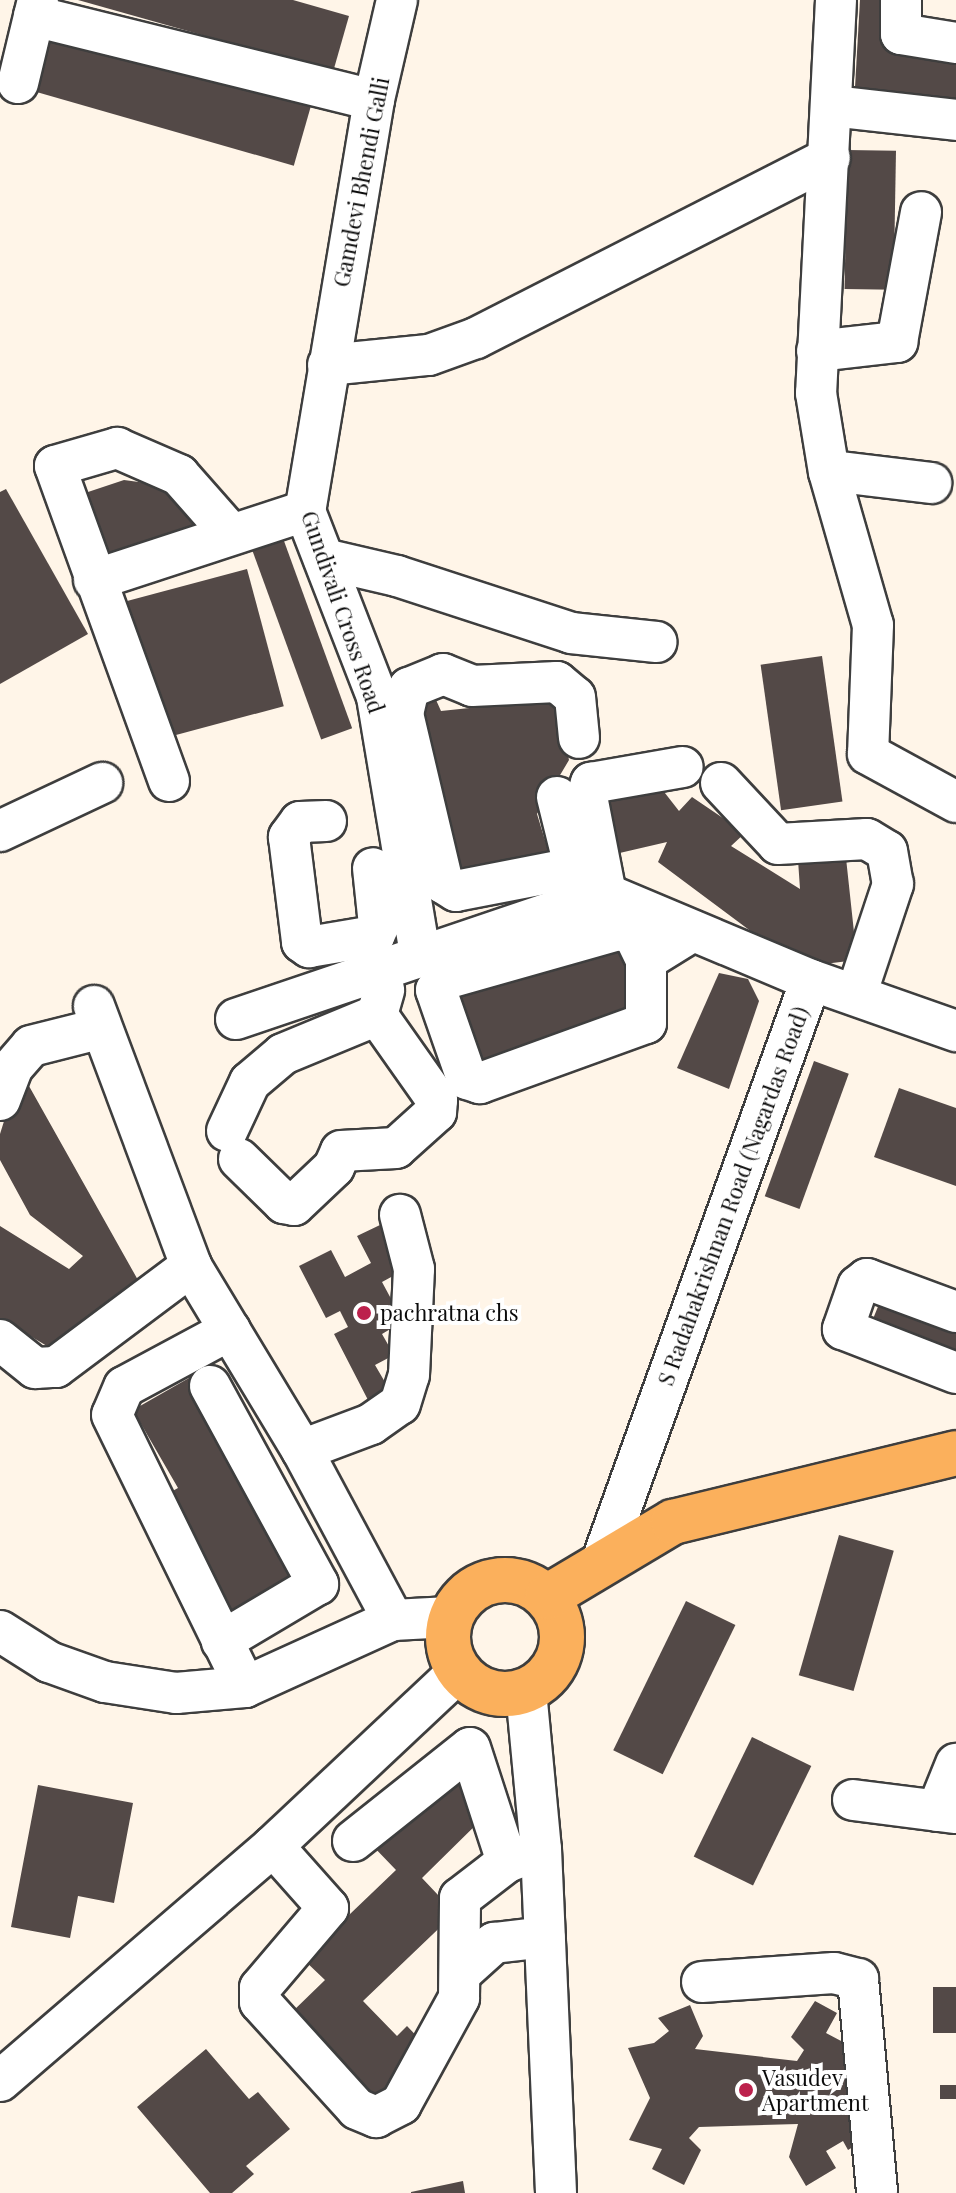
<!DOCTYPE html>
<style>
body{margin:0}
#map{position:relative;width:956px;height:2193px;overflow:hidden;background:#fff5e8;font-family:"Playfair Display",serif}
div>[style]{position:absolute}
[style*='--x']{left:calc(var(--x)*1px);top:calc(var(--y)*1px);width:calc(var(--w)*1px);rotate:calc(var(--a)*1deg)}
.building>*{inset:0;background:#534947;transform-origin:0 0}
.roads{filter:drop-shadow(2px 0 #3e3e3e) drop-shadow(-2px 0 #3e3e3e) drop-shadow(0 2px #3e3e3e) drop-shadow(0 -2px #3e3e3e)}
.minor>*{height:40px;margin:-20px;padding:0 20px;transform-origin:20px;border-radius:20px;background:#fff}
.major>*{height:44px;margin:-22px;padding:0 22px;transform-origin:22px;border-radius:22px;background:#fbb05c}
.major>.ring{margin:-22px;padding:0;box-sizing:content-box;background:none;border:44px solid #fbb05c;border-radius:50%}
.dots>*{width:22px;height:22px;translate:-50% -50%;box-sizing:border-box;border:4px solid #fff;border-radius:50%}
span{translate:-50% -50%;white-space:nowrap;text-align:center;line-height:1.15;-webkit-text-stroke:8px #fff;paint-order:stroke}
.street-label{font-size:22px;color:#0b0b0b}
.poi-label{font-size:22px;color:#0b0b0b}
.left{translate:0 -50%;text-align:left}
</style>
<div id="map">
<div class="building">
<i style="clip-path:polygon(78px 0,293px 0,349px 16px,333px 72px)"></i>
<i style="clip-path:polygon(860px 0,897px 0,956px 49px,956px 115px,854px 105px)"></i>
<i style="left:49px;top:29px;width:273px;height:64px;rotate:16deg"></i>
<i style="left:847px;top:150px;width:49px;height:139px;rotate:1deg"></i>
<i style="clip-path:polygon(124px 480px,183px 488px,196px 536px,98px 562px,76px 496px)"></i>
<i style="clip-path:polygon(6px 489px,88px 634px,0 684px,0 492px)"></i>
<i style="left:280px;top:530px;width:211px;height:33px;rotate:70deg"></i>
<i style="left:247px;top:569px;width:142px;height:127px;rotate:75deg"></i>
<i style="left:822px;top:656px;width:147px;height:62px;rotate:82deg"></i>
<i style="clip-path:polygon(432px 691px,441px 711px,556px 699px,569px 760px,537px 814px,551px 860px,453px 882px,413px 693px)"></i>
<i style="clip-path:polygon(654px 779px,679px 811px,692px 797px,745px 833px,731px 846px,800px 889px,798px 860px,846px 858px,857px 960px,799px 967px,658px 862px,667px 842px,611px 855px,589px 799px)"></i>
<i style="clip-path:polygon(620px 939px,641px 1009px,474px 1072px,448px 991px)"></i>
<i style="clip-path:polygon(719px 973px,748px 979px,759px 1001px,729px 1089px,677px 1068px)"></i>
<i style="left:814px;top:1061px;width:37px;height:144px;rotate:20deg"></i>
<i style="clip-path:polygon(20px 1070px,143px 1289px,57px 1352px,0 1318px,0 1226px,69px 1269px,83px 1256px,30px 1215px,0 1160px,0 1134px)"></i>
<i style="clip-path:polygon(899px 1088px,956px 1108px,956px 1186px,874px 1157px)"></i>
<i style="clip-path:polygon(380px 1225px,404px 1270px,382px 1282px,396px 1308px,384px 1314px,392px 1328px,382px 1334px,394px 1355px,375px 1365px,389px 1389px,368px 1400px,334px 1334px,348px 1327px,340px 1311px,326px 1318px,299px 1266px,331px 1250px,345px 1277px,371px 1263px,357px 1236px)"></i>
<i style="clip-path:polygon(886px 1287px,956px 1314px,956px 1360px,866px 1336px)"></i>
<i style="clip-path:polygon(189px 1378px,306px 1576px,229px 1620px,158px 1499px,178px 1488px,133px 1410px)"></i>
<i style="left:839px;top:1535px;width:57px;height:146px;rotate:16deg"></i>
<i style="left:686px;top:1601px;width:55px;height:166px;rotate:26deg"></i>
<i style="left:752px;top:1737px;width:66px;height:133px;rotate:26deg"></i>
<i style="clip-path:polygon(457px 1758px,488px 1813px,422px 1878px,455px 1913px,363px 2001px,397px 2036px,407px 2026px,428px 2048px,374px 2100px,290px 2014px,325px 1980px,303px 1959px,396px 1870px,370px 1843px)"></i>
<i style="clip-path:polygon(38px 1785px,133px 1803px,114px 1903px,78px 1896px,70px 1938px,11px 1927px)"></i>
<i style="left:956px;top:1987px;width:46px;height:23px;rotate:90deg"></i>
<i style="clip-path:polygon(815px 2001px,837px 2013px,826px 2033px,843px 2042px,858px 2039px,845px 2100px,868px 2138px,848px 2150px,843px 2141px,826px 2151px,836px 2168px,806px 2186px,789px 2157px,798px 2124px,699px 2127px,689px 2138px,701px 2150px,684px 2185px,652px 2169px,662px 2149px,629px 2140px,650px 2098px,628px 2048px,654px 2043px,669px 2031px,658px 2018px,690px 2005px,703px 2036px,695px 2049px,797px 2061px,804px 2050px,791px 2037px)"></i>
<i style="clip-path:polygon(206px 2049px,249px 2099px,258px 2092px,290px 2129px,246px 2166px,254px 2174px,232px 2193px,210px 2193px,137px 2107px)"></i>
<i style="left:956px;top:2085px;width:14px;height:16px;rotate:90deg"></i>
<i style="clip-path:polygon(463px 2181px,465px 2193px,411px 2193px,411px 2192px)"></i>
</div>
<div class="roads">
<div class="minor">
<i style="--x:397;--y:0;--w:103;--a:103"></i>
<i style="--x:374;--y:100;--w:417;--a:99.5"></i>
<i style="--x:305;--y:511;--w:199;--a:68.8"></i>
<i style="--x:377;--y:697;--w:260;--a:80.5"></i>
<i style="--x:836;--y:0;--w:394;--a:92.9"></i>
<i style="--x:816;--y:393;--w:80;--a:80.7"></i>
<i style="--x:829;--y:472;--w:159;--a:74"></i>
<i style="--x:873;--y:625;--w:129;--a:92.2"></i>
<i style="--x:868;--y:754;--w:100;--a:28.6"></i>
<i style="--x:901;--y:0;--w:34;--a:90"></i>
<i style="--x:901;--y:34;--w:56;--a:9.3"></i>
<i style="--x:34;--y:16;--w:350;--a:13.9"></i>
<i style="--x:18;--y:83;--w:85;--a:-76.5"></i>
<i style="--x:832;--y:106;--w:125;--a:6.4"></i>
<i style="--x:817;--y:351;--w:81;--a:-6.4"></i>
<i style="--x:897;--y:342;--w:132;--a:-79.5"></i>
<i style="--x:328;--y:365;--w:101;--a:-5.7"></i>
<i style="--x:429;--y:355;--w:50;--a:-19.9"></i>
<i style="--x:476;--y:338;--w:397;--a:-27"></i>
<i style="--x:840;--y:472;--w:92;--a:6.9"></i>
<i style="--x:324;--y:559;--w:75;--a:13.1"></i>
<i style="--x:397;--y:576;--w:183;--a:18.1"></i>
<i style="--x:571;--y:633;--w:86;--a:6"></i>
<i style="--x:94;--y:580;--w:222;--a:-18.1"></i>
<i style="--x:169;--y:781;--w:335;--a:-109.9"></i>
<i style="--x:55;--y:466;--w:65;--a:-16.2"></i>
<i style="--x:117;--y:448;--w:68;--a:23.5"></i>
<i style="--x:179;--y:475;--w:79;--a:48.6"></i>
<i style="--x:721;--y:783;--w:83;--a:46.9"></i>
<i style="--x:778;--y:844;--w:89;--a:-3.2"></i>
<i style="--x:867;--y:839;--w:23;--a:31"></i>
<i style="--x:887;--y:851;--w:34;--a:80"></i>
<i style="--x:893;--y:884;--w:117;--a:108.4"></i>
<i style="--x:557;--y:797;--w:83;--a:76.1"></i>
<i style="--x:326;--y:821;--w:26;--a:178"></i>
<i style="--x:300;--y:822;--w:19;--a:126"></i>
<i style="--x:289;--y:837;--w:106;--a:82.9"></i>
<i style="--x:302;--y:942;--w:9;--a:36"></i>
<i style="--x:309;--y:947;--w:66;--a:-9.6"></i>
<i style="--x:374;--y:936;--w:12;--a:-66"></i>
<i style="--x:379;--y:925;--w:57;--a:-96"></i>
<i style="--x:0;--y:831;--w:113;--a:-25.2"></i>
<i style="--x:574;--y:868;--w:120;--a:169"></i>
<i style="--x:456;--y:891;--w:15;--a:-148"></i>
<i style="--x:443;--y:883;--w:174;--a:-103.3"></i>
<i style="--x:403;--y:714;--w:27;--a:-77"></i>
<i style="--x:409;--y:688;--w:37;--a:-22"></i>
<i style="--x:443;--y:674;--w:31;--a:22"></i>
<i style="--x:472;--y:686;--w:85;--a:-2.7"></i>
<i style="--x:557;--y:682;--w:23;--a:40"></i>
<i style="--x:575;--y:697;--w:41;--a:84.4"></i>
<i style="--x:606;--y:894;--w:100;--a:-101"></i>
<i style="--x:587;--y:796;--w:14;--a:-73"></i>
<i style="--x:591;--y:783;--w:93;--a:-9.9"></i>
<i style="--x:646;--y:960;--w:63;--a:90"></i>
<i style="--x:646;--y:1023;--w:177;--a:160.1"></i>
<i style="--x:480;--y:1083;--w:14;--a:-163"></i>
<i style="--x:467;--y:1079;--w:94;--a:-109.2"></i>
<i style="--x:436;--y:990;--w:14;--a:-51"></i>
<i style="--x:445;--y:979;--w:180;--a:-15.8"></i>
<i style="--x:618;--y:930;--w:15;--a:11"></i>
<i style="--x:633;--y:933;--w:30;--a:64"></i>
<i style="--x:646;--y:960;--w:55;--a:-31.7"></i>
<i style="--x:94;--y:1006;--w:278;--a:69.5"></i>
<i style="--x:191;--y:1266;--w:215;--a:58.9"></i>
<i style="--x:302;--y:1450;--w:193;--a:61.8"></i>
<i style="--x:236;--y:1019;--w:391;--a:-18.7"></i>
<i style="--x:606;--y:894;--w:222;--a:22.8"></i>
<i style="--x:0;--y:1100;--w:34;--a:-69"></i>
<i style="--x:12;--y:1068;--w:29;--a:-49"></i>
<i style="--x:31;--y:1046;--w:69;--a:-14.2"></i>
<i style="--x:227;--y:1131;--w:54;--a:-64.9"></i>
<i style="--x:250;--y:1082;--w:43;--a:-40.3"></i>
<i style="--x:283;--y:1054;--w:102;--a:-22.5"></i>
<i style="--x:377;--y:1015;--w:26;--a:-74"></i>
<i style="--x:239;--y:1159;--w:63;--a:44.4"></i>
<i style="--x:284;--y:1203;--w:10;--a:11"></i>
<i style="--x:294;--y:1205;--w:55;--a:-43.5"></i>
<i style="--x:334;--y:1167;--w:17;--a:-66"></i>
<i style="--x:341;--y:1151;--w:55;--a:-3.1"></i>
<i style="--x:396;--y:1148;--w:54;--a:-42"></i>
<i style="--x:436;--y:1112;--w:12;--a:-85"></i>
<i style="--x:437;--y:1100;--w:104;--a:-125.2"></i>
<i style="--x:956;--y:1312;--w:95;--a:-159.7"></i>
<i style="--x:867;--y:1279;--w:11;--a:142"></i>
<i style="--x:858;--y:1286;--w:46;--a:109.2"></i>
<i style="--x:843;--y:1329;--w:121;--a:21.3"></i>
<i style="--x:230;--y:1330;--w:120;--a:151.7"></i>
<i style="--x:124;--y:1387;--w:30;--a:113"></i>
<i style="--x:112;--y:1415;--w:303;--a:63.9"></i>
<i style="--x:0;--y:1340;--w:45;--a:38.7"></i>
<i style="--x:35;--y:1368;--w:21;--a:-3"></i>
<i style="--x:56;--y:1367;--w:169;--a:-36.8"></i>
<i style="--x:210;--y:1386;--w:226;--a:61.4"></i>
<i style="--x:318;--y:1584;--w:112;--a:149.3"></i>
<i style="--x:302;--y:1450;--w:74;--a:-20.6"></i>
<i style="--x:371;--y:1424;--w:35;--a:-35"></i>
<i style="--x:400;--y:1404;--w:30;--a:-73"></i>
<i style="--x:409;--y:1375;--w:106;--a:-87.3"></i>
<i style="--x:414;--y:1269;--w:56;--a:-104.5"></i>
<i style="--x:603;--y:1558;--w:614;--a:-70.21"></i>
<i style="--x:811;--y:980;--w:154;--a:19.4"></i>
<i style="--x:0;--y:1631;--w:58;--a:32.3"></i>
<i style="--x:49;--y:1662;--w:59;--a:19.7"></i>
<i style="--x:105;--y:1682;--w:72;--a:8.8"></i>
<i style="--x:176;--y:1693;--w:69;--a:-5"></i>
<i style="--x:245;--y:1687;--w:162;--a:-24.4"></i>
<i style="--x:393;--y:1620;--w:57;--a:-3"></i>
<i style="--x:526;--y:1691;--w:159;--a:84.6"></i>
<i style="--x:541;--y:1849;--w:344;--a:87.5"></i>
<i style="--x:853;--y:1800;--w:104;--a:7.2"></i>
<i style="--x:937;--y:1811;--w:51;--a:-68"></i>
<i style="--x:353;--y:1841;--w:149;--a:-38.5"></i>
<i style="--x:470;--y:1748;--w:120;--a:72"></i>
<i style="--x:273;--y:1846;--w:83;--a:48.4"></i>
<i style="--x:328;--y:1908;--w:105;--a:130.4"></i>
<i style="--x:260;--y:1988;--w:14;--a:90"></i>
<i style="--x:260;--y:2002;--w:144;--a:47.8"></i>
<i style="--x:357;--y:2109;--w:21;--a:23"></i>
<i style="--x:376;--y:2117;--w:28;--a:-27"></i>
<i style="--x:401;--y:2104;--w:121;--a:-61.3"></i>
<i style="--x:459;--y:1998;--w:100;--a:-89.4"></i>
<i style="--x:460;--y:1898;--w:59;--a:-37.5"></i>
<i style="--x:507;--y:1862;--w:36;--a:-21"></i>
<i style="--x:463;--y:1971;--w:42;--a:-42.1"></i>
<i style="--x:494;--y:1943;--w:51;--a:-6.7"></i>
<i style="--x:702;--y:1982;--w:132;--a:-3.9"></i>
<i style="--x:834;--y:1973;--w:25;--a:14"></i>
<i style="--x:858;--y:1979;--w:215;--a:84.9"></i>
<i style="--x:0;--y:2081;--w:360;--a:-40.7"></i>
<i style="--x:273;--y:1846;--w:254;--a:-43.2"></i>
</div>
<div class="major">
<i class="ring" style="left:448px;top:1580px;width:70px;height:70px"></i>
<i style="--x:547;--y:1597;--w:147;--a:-30.8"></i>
<i style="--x:673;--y:1522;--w:291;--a:-13.7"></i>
</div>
</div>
<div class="dots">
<i style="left:364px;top:1313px;background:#bc214c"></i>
<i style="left:746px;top:2090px;background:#bc214c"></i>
</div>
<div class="street-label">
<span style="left:361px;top:182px;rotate:-79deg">Gamdevi Bhendi Galli</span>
<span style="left:343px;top:612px;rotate:71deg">Gundivali Cross Road</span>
<span style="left:733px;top:1196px;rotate:-70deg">S Radahakrishnan Road (Nagardas Road)</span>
</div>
<div class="poi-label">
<span class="left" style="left:380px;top:1313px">pachratna chs</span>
<span class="left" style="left:762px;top:2090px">Vasudev<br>Apartment</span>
</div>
</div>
